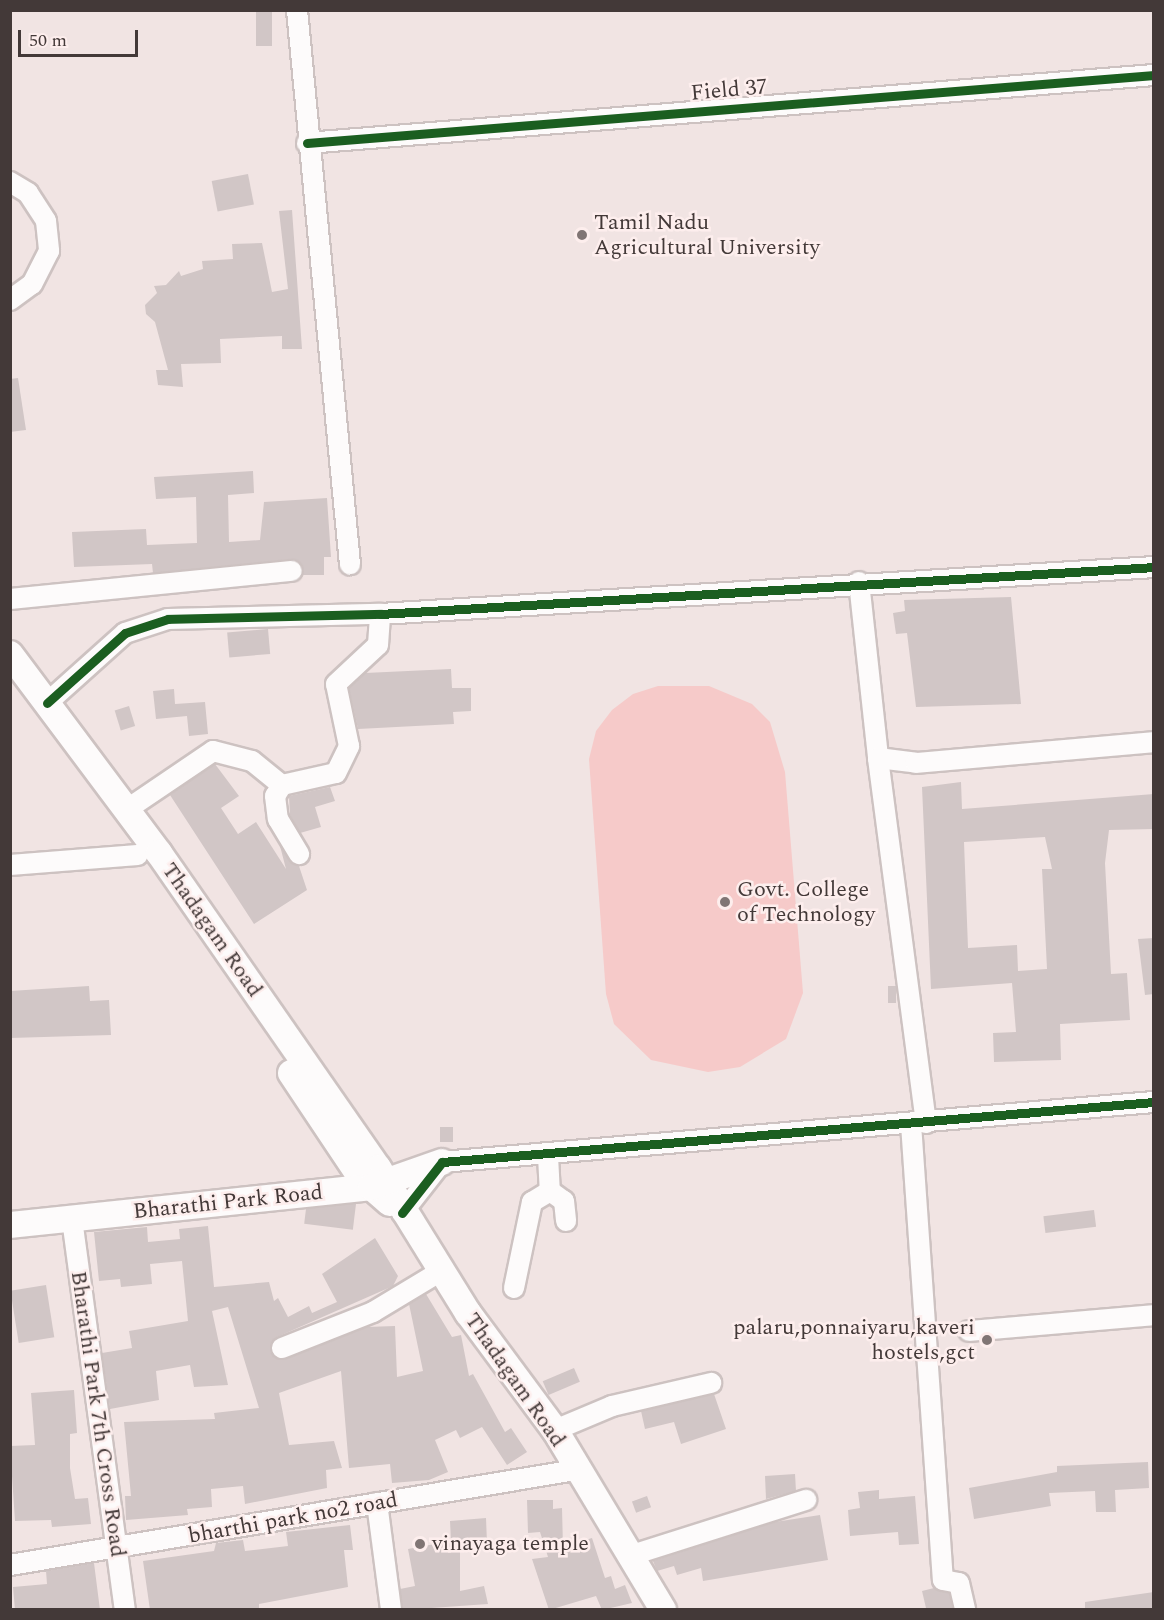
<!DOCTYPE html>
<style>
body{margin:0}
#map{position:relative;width:1164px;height:1620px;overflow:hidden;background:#f1e4e3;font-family:Spectral,serif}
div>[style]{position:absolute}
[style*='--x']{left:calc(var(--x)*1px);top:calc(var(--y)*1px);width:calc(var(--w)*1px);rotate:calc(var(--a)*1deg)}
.green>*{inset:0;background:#f6cac9}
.building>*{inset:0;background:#d1c6c6;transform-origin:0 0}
.roads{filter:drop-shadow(2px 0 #cdc2c1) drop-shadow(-2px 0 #cdc2c1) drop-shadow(0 2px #cdc2c1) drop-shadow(0 -2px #cdc2c1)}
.minor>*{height:20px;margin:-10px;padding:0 10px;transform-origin:10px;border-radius:10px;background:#fdfbfb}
.major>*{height:26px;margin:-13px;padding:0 13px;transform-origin:13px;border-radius:13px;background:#fdfbfb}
.cycleway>*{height:9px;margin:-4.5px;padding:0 4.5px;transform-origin:4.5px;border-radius:4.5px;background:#1b5e20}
.dots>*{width:16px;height:16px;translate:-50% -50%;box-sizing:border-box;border:3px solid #fdeeed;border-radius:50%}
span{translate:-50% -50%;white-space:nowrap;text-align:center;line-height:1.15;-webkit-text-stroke:5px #fdeeed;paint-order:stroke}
.street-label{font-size:22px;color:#433938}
.poi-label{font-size:22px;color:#433938}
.left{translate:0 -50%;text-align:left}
.right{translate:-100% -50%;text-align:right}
.frame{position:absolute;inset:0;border:12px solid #433938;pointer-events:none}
.scale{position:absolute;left:18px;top:30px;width:120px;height:27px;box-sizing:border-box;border:3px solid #433938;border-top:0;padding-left:8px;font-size:18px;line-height:21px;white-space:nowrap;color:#433938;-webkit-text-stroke:4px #fdeeed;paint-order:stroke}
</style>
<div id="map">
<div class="green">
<i style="clip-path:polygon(658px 686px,709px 686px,752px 704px,770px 722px,785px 772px,803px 993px,786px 1039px,740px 1067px,708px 1072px,651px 1060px,614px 1024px,606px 994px,589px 759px,596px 731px,612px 710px,633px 694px)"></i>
</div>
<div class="building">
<i style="left:256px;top:10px;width:16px;height:36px"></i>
<i style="left:248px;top:174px;width:31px;height:37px;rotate:79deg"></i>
<i style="clip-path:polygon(292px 210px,302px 349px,282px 349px,282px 336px,220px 339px,221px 363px,181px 364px,183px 387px,158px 385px,156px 370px,168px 370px,155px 322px,146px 314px,145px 305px,157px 293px,154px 286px,166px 285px,179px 271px,181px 276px,203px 269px,202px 261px,233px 259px,232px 244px,262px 243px,272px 292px,288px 289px,279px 211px)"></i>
<i style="clip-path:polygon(18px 378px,26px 430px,10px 432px,10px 379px)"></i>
<i style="clip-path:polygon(253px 471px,254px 493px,228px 495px,229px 542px,260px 540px,264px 502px,327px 498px,331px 557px,324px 557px,324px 575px,303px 575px,301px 564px,291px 559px,153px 573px,152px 564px,74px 567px,72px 532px,146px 529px,147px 545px,197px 543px,196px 497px,156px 499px,154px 477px)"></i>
<i style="clip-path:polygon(1011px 597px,1021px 704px,916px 707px,907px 633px,896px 634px,893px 613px,905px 611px,904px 600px)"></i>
<i style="left:268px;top:629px;width:25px;height:41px;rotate:85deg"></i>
<i style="clip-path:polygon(451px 669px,452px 688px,471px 688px,471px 711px,453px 712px,454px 724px,358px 729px,349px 688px,365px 673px)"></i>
<i style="clip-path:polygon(174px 689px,175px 704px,205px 702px,208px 734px,189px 736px,187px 716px,156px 719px,153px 691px)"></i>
<i style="left:129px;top:706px;width:21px;height:15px;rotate:73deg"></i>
<i style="clip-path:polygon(215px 764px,239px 796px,221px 808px,238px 834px,256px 822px,286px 869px,280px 846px,299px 866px,307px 890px,254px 924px,170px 795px)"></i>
<i style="clip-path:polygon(evenodd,961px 782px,962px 809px,1154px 794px,1154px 829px,1109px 830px,1105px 863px,1111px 974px,1127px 973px,1130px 1020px,1060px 1024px,1061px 1060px,994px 1062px,993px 1033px,1016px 1032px,1012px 983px,931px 989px,922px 787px,961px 782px,1045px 837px,1052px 869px,1042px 869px,1047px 969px,1018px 971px,1017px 945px,968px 948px,964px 842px,1045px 837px)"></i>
<i style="clip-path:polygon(330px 787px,335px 801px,315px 807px,321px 827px,300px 833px,290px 815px,289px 796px)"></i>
<i style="clip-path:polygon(1154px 938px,1154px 994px,1145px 995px,1138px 939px)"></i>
<i style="clip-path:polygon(89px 986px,90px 1001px,109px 1000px,111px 1035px,10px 1038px,10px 991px)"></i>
<i style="left:888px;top:986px;width:8px;height:17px"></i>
<i style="left:440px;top:1127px;width:13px;height:15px"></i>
<i style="left:356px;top:1204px;width:26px;height:49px;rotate:97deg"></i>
<i style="left:1094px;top:1210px;width:17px;height:51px;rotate:83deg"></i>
<i style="clip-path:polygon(208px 1226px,214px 1287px,269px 1282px,274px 1301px,278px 1298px,288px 1317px,309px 1306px,312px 1313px,337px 1302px,322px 1274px,375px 1238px,398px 1276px,393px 1286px,277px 1337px,271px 1353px,286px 1359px,367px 1327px,395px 1326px,397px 1377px,423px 1371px,409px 1304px,426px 1294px,452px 1337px,461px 1335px,469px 1376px,473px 1374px,505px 1432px,511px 1428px,527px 1452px,507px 1465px,482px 1427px,460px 1438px,456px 1430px,435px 1440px,448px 1472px,429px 1480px,392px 1483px,390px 1464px,349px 1468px,341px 1371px,279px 1393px,289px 1445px,334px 1441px,342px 1468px,326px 1470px,327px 1488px,245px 1504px,243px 1486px,211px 1489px,212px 1507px,187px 1509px,188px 1515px,126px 1520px,125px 1496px,131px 1496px,124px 1422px,215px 1419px,214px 1413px,259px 1408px,228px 1307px,212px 1311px,228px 1385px,194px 1387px,190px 1365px,156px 1371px,159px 1400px,110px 1409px,102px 1353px,132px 1348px,129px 1331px,188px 1321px,182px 1261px,150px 1264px,152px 1284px,121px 1287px,120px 1279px,99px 1281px,94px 1232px,147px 1227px,148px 1242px,180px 1239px,179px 1229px)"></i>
<i style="left:46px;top:1285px;width:53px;height:36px;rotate:81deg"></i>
<i style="left:574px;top:1368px;width:15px;height:34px;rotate:67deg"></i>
<i style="clip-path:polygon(74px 1390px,77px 1433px,70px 1434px,70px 1468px,75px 1499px,88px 1498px,91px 1524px,52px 1527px,51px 1520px,15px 1521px,10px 1446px,35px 1445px,31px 1393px)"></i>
<i style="clip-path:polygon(714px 1394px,726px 1429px,681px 1444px,674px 1422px,645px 1429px,641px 1411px)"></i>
<i style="clip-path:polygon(1148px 1462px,1149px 1488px,1115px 1490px,1116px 1512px,1096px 1512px,1095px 1491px,1049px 1493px,1051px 1506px,974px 1519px,969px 1488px,1057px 1472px,1057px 1466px)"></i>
<i style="clip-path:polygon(795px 1474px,796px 1491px,766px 1499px,765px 1476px)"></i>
<i style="clip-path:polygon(879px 1490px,879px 1499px,915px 1496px,919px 1544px,899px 1545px,898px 1532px,850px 1536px,848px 1510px,860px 1508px,858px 1492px)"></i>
<i style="left:647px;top:1496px;width:12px;height:16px;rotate:70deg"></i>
<i style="clip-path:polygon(527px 1500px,553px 1500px,553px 1509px,562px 1508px,563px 1547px,592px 1538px,605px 1578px,611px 1576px,615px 1589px,625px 1585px,632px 1603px,602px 1610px,596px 1596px,549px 1610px,532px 1559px,548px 1557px,540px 1532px,528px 1533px)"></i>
<i style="clip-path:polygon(820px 1515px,828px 1560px,703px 1581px,701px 1568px,677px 1575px,674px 1566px,657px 1571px,653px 1561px,775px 1522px)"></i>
<i style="clip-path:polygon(486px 1518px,487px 1543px,460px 1545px,460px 1591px,484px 1586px,488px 1604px,403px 1610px,400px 1589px,415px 1586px,408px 1549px,451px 1541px,450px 1521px)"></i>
<i style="clip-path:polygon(350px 1525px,353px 1550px,344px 1550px,348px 1587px,259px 1604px,259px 1610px,150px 1610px,143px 1561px,214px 1551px,216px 1543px,243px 1540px,245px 1551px,288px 1546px,286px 1532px)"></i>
<i style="clip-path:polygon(94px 1563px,100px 1610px,15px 1610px,13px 1587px,47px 1584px,46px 1571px)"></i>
<i style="clip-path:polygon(934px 1588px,949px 1593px,953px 1610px,926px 1608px,922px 1591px)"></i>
<i style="clip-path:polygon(1154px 1592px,1154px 1610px,1085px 1610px,1085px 1602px)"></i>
</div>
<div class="roads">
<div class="minor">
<i style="--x:297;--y:10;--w:557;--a:84.54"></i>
<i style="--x:307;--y:143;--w:850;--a:-4.59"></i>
<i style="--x:10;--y:182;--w:21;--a:31"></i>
<i style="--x:28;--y:193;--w:33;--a:57"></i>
<i style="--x:46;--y:221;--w:30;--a:84"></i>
<i style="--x:49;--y:251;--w:37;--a:117"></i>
<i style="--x:32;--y:284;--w:27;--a:144"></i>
<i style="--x:859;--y:582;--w:177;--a:83.8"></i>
<i style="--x:10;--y:599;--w:283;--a:-5.7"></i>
<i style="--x:47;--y:703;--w:105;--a:-41.9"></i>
<i style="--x:125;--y:633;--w:45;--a:-18"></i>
<i style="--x:168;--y:619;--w:212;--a:-1.4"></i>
<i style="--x:380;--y:614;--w:775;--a:-3.47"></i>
<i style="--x:282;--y:785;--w:55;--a:-12.5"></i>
<i style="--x:336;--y:773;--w:30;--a:-64"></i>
<i style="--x:349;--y:746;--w:63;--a:-101.8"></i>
<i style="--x:336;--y:684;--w:57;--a:-42.9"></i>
<i style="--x:378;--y:645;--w:31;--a:-86"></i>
<i style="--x:126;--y:810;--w:105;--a:-34.1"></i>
<i style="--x:213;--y:751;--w:40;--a:14.4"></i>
<i style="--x:252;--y:761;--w:38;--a:39"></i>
<i style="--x:282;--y:785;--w:13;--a:122"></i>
<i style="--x:275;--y:796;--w:23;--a:83"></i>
<i style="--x:278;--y:819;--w:41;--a:59"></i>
<i style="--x:10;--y:865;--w:128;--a:-4.5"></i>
<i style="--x:926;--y:1123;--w:368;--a:-97.5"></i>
<i style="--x:878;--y:758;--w:38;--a:7"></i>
<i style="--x:916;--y:763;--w:239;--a:-5"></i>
<i style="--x:911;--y:1124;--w:457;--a:86"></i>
<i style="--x:943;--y:1580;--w:16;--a:11"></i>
<i style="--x:959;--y:1583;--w:28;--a:77"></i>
<i style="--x:548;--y:1156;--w:35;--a:87"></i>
<i style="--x:402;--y:1213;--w:65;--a:-51.9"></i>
<i style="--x:442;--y:1162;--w:715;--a:-4.82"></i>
<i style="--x:72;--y:1219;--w:395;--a:82.3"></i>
<i style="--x:514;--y:1288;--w:88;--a:-78.2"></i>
<i style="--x:532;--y:1202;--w:21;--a:-31"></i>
<i style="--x:550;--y:1191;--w:17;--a:36"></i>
<i style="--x:564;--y:1201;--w:20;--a:84"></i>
<i style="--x:969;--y:1331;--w:186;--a:-4.9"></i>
<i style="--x:282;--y:1348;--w:98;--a:-21.6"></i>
<i style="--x:373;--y:1312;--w:79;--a:-31.1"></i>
<i style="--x:555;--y:1430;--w:62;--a:-22.8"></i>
<i style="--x:612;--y:1406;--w:102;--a:-13.1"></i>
<i style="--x:377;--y:1503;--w:108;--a:82.5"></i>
<i style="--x:629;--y:1556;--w:186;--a:-17.6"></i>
<i style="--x:10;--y:1565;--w:573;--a:-9.54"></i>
</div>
<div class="major">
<i style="--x:10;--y:654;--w:249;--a:53.2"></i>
<i style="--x:159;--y:853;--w:384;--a:55.2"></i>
<i style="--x:378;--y:1168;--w:171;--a:58.2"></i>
<i style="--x:468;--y:1313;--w:146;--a:53.4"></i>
<i style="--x:555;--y:1430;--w:210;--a:59"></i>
<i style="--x:291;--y:1073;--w:126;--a:56.3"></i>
<i style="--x:361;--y:1178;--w:38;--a:41"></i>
<i style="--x:10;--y:1225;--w:363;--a:-6"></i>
<i style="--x:371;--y:1187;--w:75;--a:-19.4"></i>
</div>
</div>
<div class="cycleway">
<i style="--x:307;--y:143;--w:850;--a:-4.59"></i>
<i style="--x:47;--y:703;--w:105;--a:-41.9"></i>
<i style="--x:125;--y:633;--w:45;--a:-18"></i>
<i style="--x:168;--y:619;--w:212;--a:-1.4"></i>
<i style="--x:380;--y:614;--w:775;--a:-3.47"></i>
<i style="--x:402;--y:1213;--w:65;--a:-51.9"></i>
<i style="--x:442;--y:1162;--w:715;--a:-4.82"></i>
</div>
<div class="dots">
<i style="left:582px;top:235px;background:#807574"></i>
<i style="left:725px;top:902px;background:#807574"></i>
<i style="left:987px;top:1340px;background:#807574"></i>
<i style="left:420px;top:1544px;background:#807574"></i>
</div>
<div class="street-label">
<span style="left:729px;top:90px;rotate:-5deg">Field 37</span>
<span style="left:212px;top:930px;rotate:55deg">Thadagam Road</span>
<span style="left:228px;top:1202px;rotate:-6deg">Bharathi Park Road</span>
<span style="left:515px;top:1380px;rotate:55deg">Thadagam Road</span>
<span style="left:98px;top:1414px;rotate:82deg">Bharathi Park 7th Cross Road</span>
<span style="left:293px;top:1518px;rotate:-10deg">bharthi park no2 road</span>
</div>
<div class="poi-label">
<span class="left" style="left:594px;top:235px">Tamil Nadu<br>Agricultural University</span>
<span class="left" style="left:737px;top:902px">Govt. College<br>of Technology</span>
<span class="right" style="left:975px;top:1340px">palaru,ponnaiyaru,kaveri<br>hostels,gct</span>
<span class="left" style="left:432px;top:1544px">vinayaga temple</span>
</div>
<div class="frame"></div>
<div class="scale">50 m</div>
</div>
